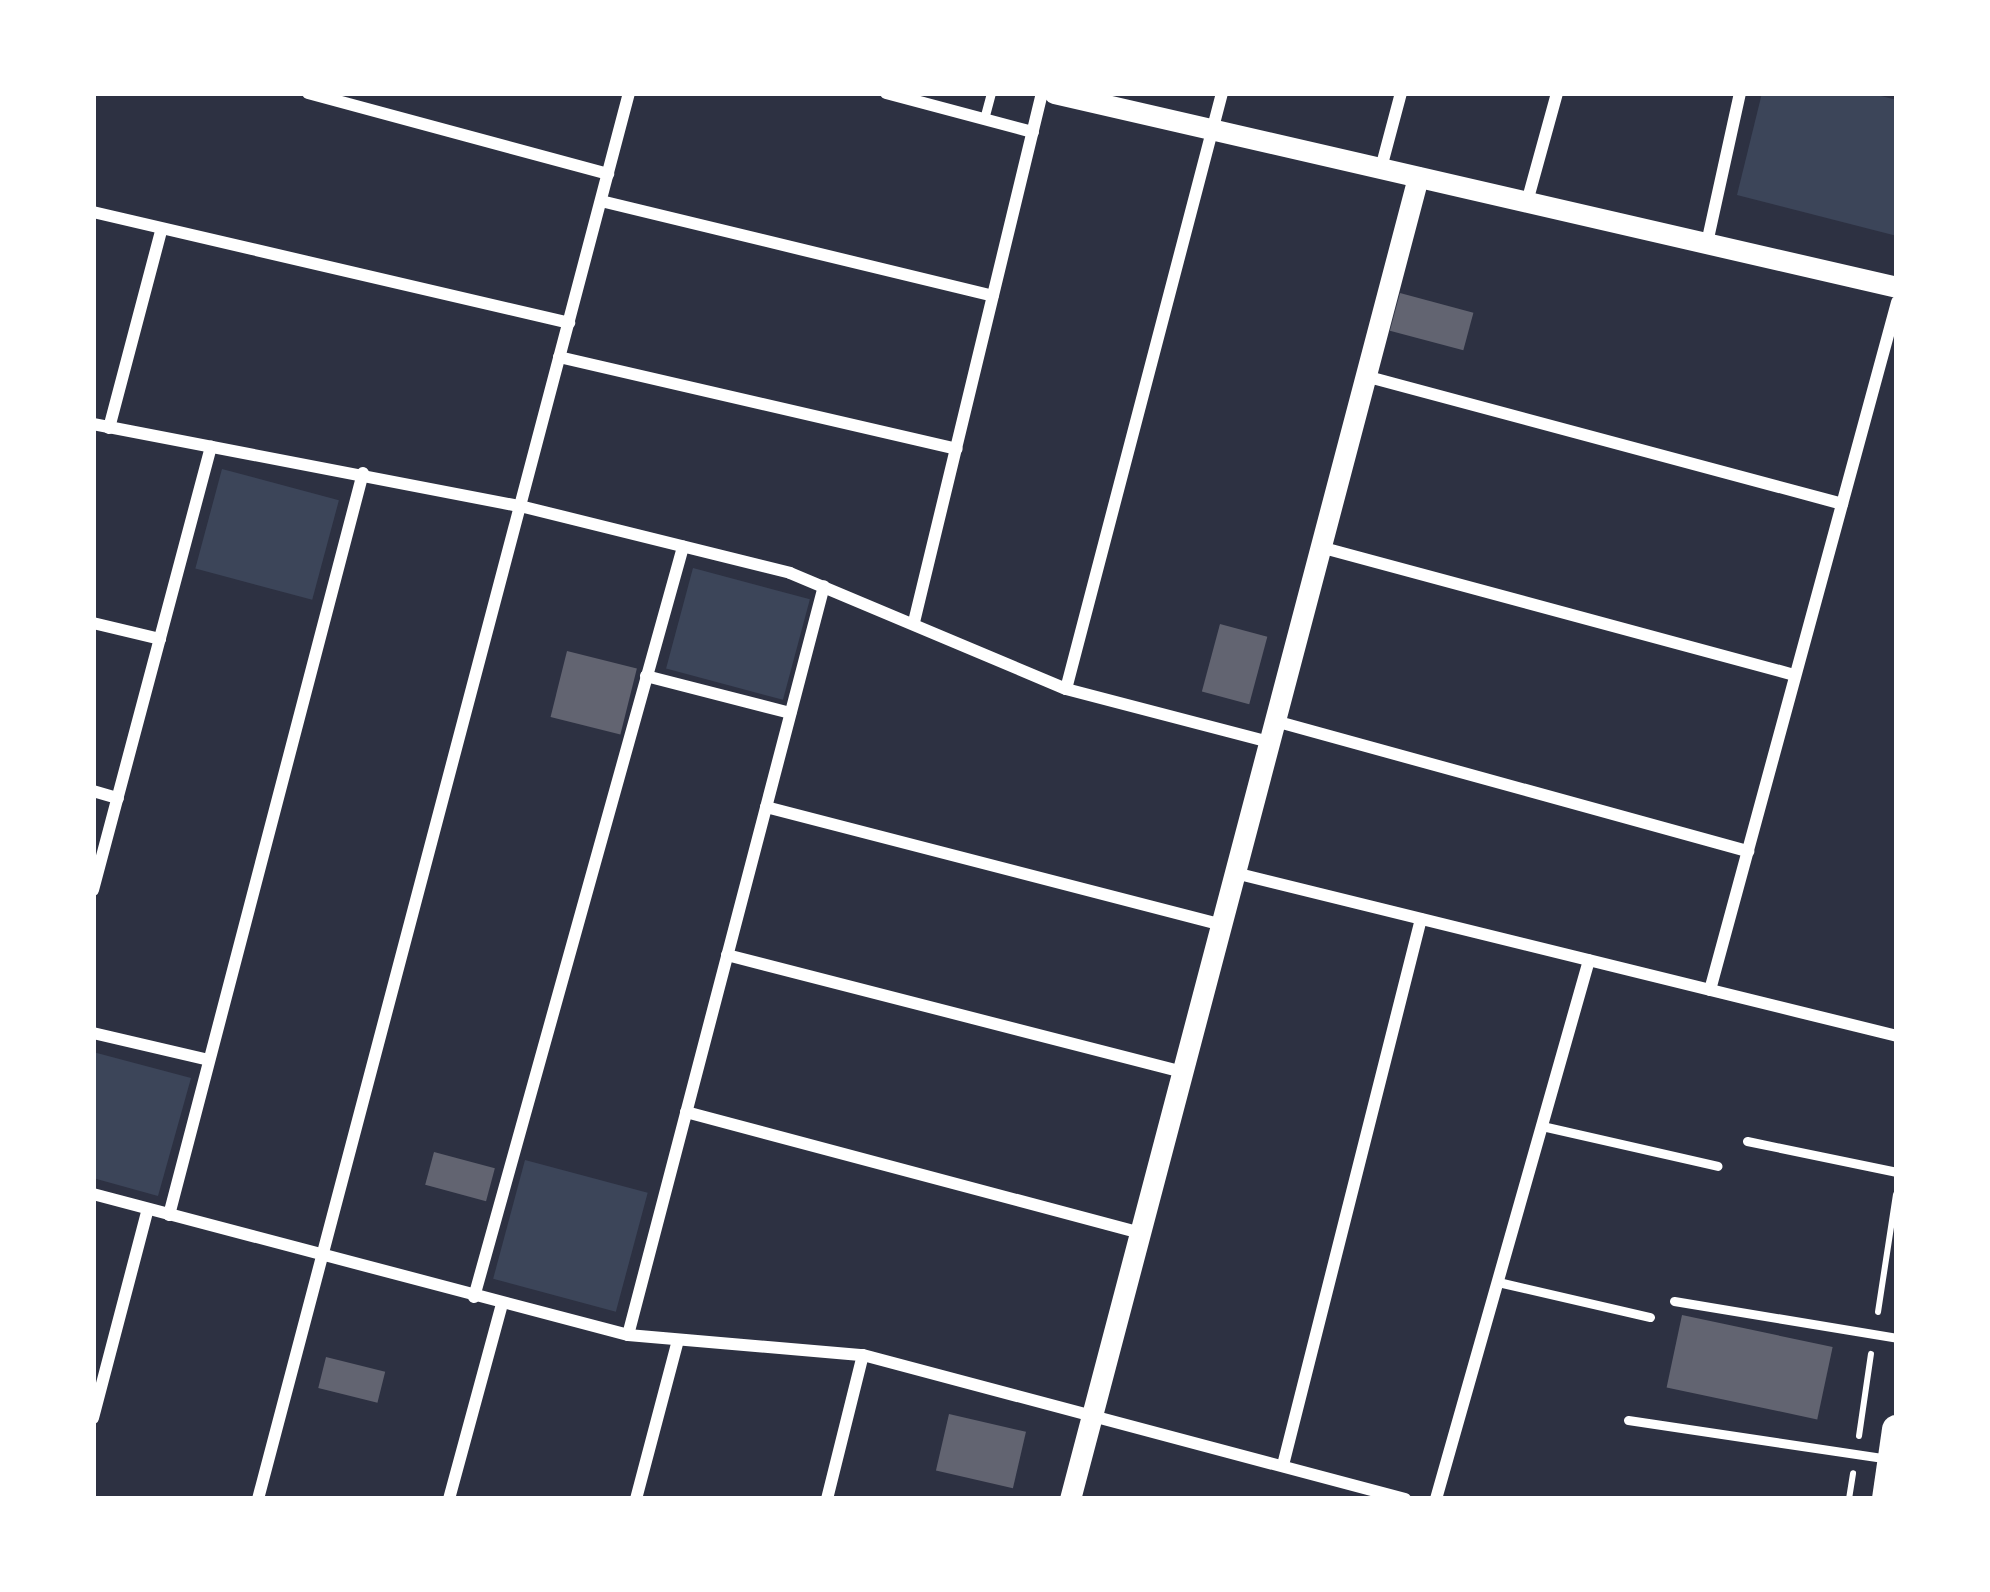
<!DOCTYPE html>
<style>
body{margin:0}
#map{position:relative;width:1990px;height:1592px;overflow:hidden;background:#2d3142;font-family:Figtree,sans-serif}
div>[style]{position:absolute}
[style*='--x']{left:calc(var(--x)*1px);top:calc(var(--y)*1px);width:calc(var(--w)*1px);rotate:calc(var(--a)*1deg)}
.green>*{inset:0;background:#3c4559;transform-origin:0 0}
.building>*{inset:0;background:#626471;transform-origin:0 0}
.path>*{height:6px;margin:-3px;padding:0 3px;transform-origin:3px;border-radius:3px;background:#fff}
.service>*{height:9px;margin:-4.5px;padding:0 4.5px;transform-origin:4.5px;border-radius:4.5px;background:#fff}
.minor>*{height:12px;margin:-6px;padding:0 6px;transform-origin:6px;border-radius:6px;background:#fff}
.tertiary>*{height:21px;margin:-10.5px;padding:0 10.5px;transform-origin:10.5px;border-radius:10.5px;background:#fff}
.primary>*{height:30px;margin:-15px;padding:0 15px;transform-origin:15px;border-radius:15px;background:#fff}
span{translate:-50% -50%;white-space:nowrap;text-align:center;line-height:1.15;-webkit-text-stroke:9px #fff;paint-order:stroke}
.frame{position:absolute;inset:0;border:96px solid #fff;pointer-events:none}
</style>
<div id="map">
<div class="green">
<i style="clip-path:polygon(1762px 93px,1869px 93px,1897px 100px,1897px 236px,1737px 195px)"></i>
<i style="left:222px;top:469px;width:121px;height:103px;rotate:15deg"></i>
<i style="left:693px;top:568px;width:121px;height:104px;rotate:15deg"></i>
<i style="clip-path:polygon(93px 1052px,191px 1078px,158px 1196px,93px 1178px)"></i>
<i style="left:525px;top:1160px;width:127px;height:123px;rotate:15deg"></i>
</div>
<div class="building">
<i style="left:1400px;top:293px;width:76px;height:39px;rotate:15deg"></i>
<i style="left:1220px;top:624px;width:49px;height:70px;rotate:15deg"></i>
<i style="left:567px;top:651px;width:72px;height:68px;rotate:14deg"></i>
<i style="left:434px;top:1152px;width:63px;height:34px;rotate:15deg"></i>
<i style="left:1682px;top:1315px;width:154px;height:74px;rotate:12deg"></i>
<i style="left:326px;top:1357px;width:61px;height:32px;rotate:14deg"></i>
<i style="left:949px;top:1414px;width:79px;height:58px;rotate:13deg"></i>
</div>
<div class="path">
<i style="--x:1878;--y:1312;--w:119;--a:-81.3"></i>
<i style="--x:1859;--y:1436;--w:83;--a:-81.7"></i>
<i style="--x:1849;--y:1499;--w:26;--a:-81"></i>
</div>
<div class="service">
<i style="--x:984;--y:119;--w:27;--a:-75"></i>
<i style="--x:1542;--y:1126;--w:180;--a:12.8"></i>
<i style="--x:1747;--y:1141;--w:153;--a:11.7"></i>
<i style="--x:1498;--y:1282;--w:156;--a:13"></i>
<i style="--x:1674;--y:1301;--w:226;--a:9.4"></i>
<i style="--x:1628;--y:1420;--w:265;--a:8.5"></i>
</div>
<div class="minor">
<i style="--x:308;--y:93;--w:311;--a:15.1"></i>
<i style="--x:886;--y:93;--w:152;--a:14.9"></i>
<i style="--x:1381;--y:168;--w:78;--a:-75.1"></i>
<i style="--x:601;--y:201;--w:403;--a:13.6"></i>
<i style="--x:1527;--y:202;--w:113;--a:-74.6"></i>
<i style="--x:93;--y:212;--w:489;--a:13.1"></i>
<i style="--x:1707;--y:243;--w:154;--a:-77.6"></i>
<i style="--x:559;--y:357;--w:408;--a:13"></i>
<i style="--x:1365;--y:376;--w:494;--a:15"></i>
<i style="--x:93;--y:424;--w:435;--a:10.9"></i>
<i style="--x:520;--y:506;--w:278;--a:13.9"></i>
<i style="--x:790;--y:573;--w:299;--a:22.8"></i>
<i style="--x:1066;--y:689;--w:210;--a:14.6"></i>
<i style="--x:109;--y:428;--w:204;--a:-75.2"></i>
<i style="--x:1320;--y:547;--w:492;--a:15.1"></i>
<i style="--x:914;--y:622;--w:544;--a:-76.4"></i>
<i style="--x:93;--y:623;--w:69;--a:13.4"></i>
<i style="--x:646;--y:676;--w:149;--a:14.4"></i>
<i style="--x:1066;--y:689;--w:616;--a:-75.33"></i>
<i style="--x:1275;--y:721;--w:491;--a:15.4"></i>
<i style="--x:93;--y:791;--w:26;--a:16"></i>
<i style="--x:766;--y:807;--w:470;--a:14.5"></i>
<i style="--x:1235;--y:873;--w:682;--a:13.83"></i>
<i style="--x:93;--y:890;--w:459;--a:-75.1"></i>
<i style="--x:727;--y:955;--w:470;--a:14.4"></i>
<i style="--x:1710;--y:990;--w:713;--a:-74.79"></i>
<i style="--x:93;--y:1033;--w:119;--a:13.1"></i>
<i style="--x:686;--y:1112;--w:470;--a:14.9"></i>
<i style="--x:93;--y:1194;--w:553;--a:14.76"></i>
<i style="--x:628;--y:1335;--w:236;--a:4.9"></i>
<i style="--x:863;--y:1355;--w:561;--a:14.88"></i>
<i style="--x:169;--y:1215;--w:767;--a:-75.35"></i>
<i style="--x:474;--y:1297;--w:779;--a:-74.43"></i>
<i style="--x:628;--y:1335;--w:774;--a:-75.34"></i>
<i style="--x:93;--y:1418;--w:216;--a:-75.3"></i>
<i style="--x:1283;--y:1465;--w:563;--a:-75.82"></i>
<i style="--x:258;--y:1499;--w:1454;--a:-75.22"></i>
<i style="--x:449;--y:1499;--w:202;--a:-74.8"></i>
<i style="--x:636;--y:1499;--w:164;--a:-75.2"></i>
<i style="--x:827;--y:1499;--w:148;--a:-76"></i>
<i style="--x:1436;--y:1499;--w:560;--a:-74.15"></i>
</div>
<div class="tertiary">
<i style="--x:1054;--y:93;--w:865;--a:12.96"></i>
<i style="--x:1070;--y:1499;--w:1367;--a:-75.25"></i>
</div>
<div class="primary">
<i style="--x:1887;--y:1499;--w:70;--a:-81.8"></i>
</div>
<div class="frame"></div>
</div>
